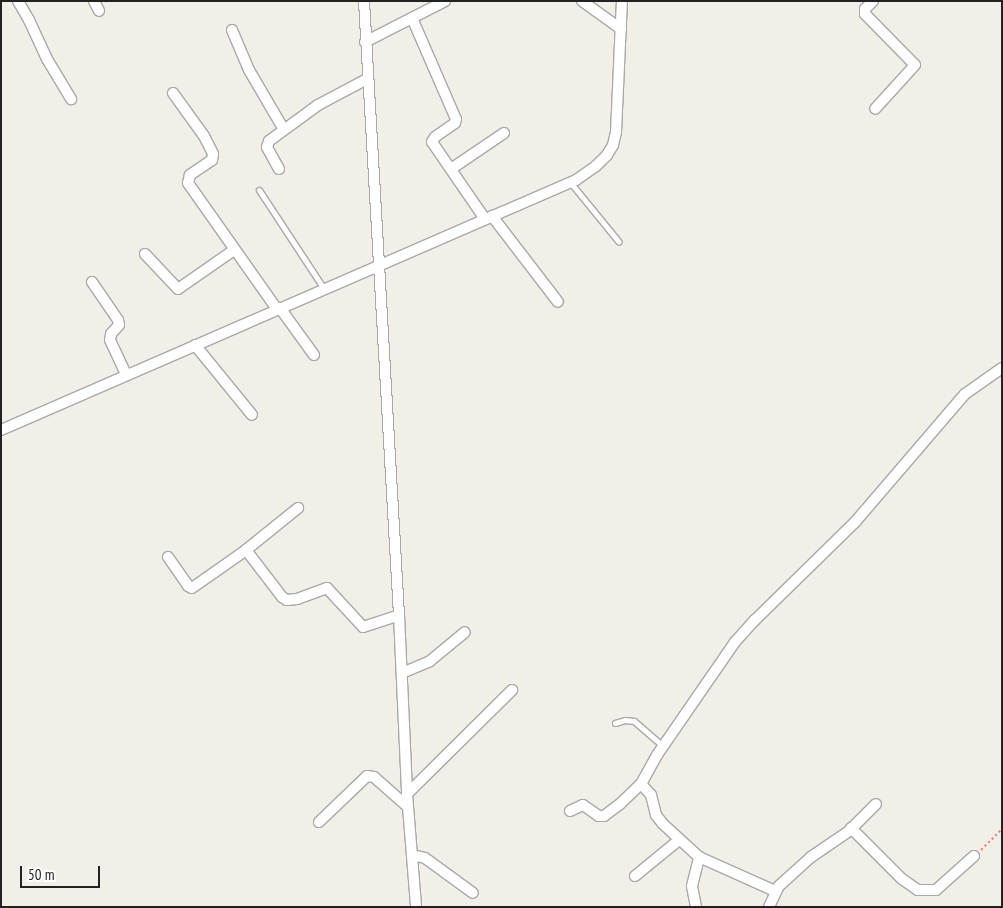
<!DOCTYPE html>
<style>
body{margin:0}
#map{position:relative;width:1003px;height:908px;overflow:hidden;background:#f2efe9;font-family:"PT Sans Narrow",sans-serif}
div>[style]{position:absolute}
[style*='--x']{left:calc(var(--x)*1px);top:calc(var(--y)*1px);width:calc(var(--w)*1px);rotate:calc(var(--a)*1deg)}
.path>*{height:2px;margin-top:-1px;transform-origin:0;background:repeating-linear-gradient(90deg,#fa8072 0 2.5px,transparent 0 5px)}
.roads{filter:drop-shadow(1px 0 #a9a9a9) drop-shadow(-1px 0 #a9a9a9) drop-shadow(0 1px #a9a9a9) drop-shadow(0 -1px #a9a9a9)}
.lane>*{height:5px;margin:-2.5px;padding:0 2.5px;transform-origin:2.5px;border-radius:2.5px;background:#fff}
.street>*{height:10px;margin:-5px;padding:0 5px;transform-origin:5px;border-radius:5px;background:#fff}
span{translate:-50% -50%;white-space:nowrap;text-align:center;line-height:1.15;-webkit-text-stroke:4px #fff;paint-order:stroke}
.frame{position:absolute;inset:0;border:2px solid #222;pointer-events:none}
.scale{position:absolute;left:20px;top:866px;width:80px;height:22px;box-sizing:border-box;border:2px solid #222;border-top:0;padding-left:6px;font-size:15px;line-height:18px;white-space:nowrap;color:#222;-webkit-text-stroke:4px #fff;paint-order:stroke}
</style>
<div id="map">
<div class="path">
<i style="--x:981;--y:850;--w:30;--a:-45"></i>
</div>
<div class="roads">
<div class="lane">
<i style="--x:570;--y:182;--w:77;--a:50.8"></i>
<i style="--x:259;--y:190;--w:118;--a:56.7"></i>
<i style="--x:615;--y:723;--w:10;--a:-17"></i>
<i style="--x:625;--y:720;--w:9;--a:6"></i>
<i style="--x:634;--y:721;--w:38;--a:41"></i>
</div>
<div class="street">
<i style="--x:18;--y:1;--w:22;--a:60"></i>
<i style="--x:29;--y:20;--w:43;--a:65.2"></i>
<i style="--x:47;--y:59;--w:47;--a:59"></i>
<i style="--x:94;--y:1;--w:11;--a:63"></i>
<i style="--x:364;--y:1;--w:615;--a:86.74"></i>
<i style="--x:399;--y:615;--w:179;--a:87.4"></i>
<i style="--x:407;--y:794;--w:113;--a:85.4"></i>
<i style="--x:582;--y:1;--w:48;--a:35.7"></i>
<i style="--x:873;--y:1;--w:11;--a:135"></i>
<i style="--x:865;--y:9;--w:5;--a:90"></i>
<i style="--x:865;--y:14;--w:71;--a:45.6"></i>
<i style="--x:915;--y:65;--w:59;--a:132.3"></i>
<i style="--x:412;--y:18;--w:110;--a:66.5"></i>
<i style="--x:456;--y:119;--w:4;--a:104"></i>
<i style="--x:455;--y:123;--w:24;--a:145"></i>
<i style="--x:435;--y:137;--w:6;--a:121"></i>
<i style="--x:432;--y:142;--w:93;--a:55.5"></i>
<i style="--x:232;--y:30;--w:43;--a:67"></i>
<i style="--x:249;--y:70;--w:69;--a:59.7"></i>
<i style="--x:365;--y:42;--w:90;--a:-27.1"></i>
<i style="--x:173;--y:93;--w:53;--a:54.2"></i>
<i style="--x:204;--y:136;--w:20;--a:63"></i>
<i style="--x:213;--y:154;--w:6;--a:99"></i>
<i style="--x:212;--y:160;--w:27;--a:146"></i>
<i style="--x:190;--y:175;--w:8;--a:104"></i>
<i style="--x:188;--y:183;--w:154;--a:54.8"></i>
<i style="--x:279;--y:169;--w:25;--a:-119"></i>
<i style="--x:267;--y:147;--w:6;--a:-72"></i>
<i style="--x:269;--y:141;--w:61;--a:-36.3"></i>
<i style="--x:318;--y:105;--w:55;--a:-28"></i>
<i style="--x:451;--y:169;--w:64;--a:-34.2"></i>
<i style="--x:492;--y:216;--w:108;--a:52.5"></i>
<i style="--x:145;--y:254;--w:48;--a:46.7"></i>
<i style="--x:178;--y:289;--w:68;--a:-34.9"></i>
<i style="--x:92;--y:282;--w:46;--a:55.6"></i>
<i style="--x:118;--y:320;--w:5;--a:79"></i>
<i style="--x:119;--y:325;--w:12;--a:132"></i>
<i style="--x:111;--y:334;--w:6;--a:99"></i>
<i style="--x:110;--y:340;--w:38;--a:65"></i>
<i style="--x:280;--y:308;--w:58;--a:54.1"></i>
<i style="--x:195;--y:345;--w:90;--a:50.8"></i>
<i style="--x:1;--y:430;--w:627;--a:-23.5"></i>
<i style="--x:576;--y:180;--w:24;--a:-35"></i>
<i style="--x:596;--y:166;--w:16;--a:-45"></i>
<i style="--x:607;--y:155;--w:12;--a:-59"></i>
<i style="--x:613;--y:145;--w:13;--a:-77"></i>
<i style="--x:616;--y:132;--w:131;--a:-87.4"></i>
<i style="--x:246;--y:550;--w:67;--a:-38.9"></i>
<i style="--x:168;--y:557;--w:35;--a:55"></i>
<i style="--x:188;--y:586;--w:4;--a:27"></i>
<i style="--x:192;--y:588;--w:66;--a:-35.1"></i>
<i style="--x:246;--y:550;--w:59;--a:52.5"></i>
<i style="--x:282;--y:597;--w:6;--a:31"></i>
<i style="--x:287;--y:600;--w:10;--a:-6"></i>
<i style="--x:297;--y:599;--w:32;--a:-20"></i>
<i style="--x:327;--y:588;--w:53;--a:47.3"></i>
<i style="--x:363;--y:627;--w:38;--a:-18"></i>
<i style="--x:402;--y:673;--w:30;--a:-23"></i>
<i style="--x:430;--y:661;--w:45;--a:-39.6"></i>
<i style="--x:407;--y:794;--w:148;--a:-44.7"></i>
<i style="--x:570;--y:811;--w:14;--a:-25"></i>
<i style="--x:583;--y:805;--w:19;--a:35"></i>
<i style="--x:599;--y:816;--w:5;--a:0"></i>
<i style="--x:604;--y:816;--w:20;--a:-37"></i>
<i style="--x:620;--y:804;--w:29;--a:-44"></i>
<i style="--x:319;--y:822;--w:66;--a:-43.8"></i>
<i style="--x:367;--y:776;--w:7;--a:8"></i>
<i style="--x:374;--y:777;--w:45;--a:41.4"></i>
<i style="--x:851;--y:828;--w:72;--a:45"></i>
<i style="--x:902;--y:879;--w:19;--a:35"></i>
<i style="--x:918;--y:890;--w:18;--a:0"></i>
<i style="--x:936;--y:890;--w:51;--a:-41.8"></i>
<i style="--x:412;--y:855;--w:13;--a:13"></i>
<i style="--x:425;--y:858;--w:59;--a:36.1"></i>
<i style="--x:699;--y:857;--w:83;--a:24.1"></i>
<i style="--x:635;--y:876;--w:57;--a:-39.3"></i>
<i style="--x:696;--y:907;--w:21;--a:-101"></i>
<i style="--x:692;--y:886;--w:30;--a:-76"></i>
<i style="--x:699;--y:857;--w:49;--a:-137.5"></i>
<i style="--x:663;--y:824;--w:11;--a:-128"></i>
<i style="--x:656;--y:815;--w:21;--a:-104"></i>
<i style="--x:651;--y:795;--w:15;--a:-132"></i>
<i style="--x:641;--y:784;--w:33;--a:-61"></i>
<i style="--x:657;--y:755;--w:137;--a:-55.4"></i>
<i style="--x:735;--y:642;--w:30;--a:-48"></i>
<i style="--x:755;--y:620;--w:141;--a:-44.4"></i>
<i style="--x:856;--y:521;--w:167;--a:-49.4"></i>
<i style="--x:965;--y:394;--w:45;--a:-35.1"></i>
<i style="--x:769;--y:907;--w:23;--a:-65"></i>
<i style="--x:779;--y:886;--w:43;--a:-42.2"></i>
<i style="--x:811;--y:857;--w:46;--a:-34.4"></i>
<i style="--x:849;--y:831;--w:38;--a:-45"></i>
</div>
</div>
<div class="frame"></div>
<div class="scale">50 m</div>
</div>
